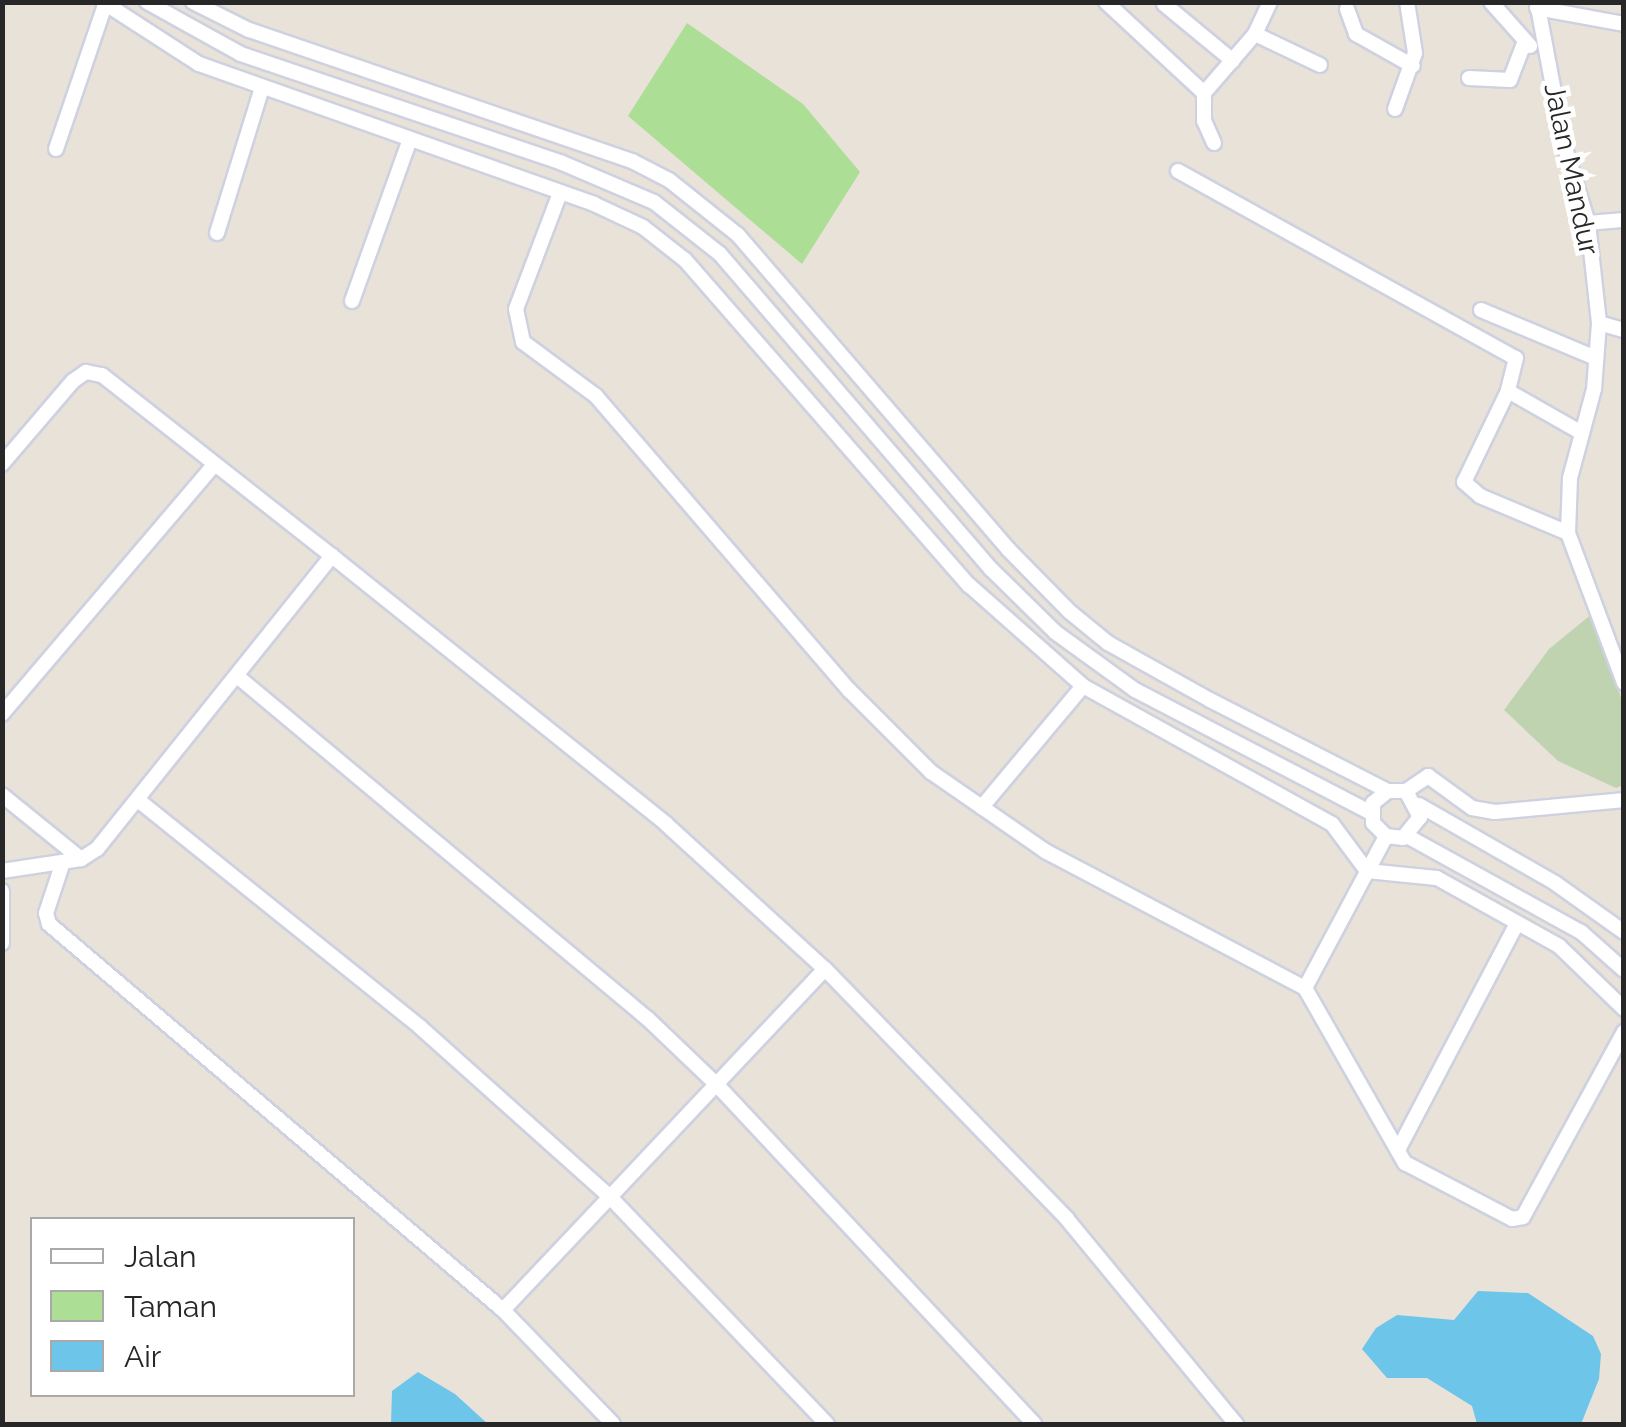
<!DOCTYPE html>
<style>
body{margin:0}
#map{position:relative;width:1626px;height:1427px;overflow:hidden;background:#e9e2d8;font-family:Raleway,sans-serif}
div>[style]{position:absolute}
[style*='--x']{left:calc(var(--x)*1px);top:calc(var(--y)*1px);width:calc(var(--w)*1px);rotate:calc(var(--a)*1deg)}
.green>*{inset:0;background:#acdf95}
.cemetery>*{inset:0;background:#c0d3b0}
.water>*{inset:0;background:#6dc5ea}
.roads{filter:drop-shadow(2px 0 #ced1e0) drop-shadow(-2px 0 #ced1e0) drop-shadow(0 2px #ced1e0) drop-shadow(0 -2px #ced1e0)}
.street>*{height:14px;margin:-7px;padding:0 7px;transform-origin:7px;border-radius:7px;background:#fff}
span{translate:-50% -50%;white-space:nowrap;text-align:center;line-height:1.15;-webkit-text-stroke:9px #fff;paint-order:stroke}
.street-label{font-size:28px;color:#272727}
.frame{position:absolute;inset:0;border:5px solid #272727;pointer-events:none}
.legend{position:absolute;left:30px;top:1217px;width:325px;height:180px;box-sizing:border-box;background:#fff;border:2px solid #a9a9a9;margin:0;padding:12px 18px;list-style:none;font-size:30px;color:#272727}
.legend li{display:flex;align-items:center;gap:20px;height:50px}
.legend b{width:50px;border:2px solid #a9a9a9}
</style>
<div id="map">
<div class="green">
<i style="clip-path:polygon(687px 23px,803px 104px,860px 172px,802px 264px,628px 116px)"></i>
</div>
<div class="cemetery">
<i style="clip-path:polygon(1593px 613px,1623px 704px,1623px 785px,1616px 788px,1558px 761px,1504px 710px,1549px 649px)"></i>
</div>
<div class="water">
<i style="clip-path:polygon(1478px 1291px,1528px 1293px,1593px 1336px,1601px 1354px,1599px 1379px,1581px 1424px,1477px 1424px,1472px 1406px,1427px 1378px,1387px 1378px,1362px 1349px,1376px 1328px,1397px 1315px,1454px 1320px)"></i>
<i style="clip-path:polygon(418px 1372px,455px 1394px,488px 1424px,391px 1424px,392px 1391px)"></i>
</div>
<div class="roads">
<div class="street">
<i style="--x:103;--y:2;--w:114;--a:32.9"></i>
<i style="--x:199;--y:64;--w:419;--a:19.5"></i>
<i style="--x:594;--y:204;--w:54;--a:25.1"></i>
<i style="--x:643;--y:227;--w:53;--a:38.2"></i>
<i style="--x:685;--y:260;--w:432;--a:48.9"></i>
<i style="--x:969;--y:585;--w:152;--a:41.5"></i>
<i style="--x:1083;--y:686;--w:158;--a:129.9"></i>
<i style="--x:147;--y:2;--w:107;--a:29"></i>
<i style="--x:241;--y:54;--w:337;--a:18.7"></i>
<i style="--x:560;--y:162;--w:102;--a:23.1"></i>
<i style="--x:654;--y:202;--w:84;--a:38.2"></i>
<i style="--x:720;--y:254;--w:416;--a:49.3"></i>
<i style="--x:991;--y:569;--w:90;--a:44.5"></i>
<i style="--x:1055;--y:632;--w:99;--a:35.9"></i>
<i style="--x:1135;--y:690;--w:266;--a:27.5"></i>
<i style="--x:193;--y:2;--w:63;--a:26.6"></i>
<i style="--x:249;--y:30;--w:405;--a:18.9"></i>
<i style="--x:632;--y:161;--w:42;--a:27.2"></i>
<i style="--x:669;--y:180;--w:88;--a:38.6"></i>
<i style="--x:738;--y:235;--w:414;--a:49.3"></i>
<i style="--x:1008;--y:549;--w:88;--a:45.5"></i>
<i style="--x:1070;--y:612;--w:49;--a:39.2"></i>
<i style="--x:1108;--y:643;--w:117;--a:29.2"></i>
<i style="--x:1210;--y:700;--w:200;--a:27.1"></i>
<i style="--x:1388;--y:791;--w:18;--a:0"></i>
<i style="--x:1406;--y:791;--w:30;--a:62"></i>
<i style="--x:1420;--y:817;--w:27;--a:129"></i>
<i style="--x:1403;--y:838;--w:17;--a:-173"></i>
<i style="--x:1386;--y:836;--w:18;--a:-135"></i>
<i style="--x:1373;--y:823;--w:20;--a:-90"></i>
<i style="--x:1373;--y:803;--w:19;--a:-39"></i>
<i style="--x:1106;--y:2;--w:134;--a:42.9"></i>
<i style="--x:1491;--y:2;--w:59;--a:48.4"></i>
<i style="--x:1537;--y:2;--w:146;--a:79.3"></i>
<i style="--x:1564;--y:145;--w:82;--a:72.9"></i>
<i style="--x:1588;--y:223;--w:101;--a:83.7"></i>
<i style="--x:1599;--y:323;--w:66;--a:94.3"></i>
<i style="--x:1594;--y:389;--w:92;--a:105.1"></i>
<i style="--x:1570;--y:478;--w:55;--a:92.1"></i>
<i style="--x:1568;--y:533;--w:160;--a:69.5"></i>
<i style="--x:1164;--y:4;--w:89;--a:39.6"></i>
<i style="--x:1537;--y:8;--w:88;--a:10.4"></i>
<i style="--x:1347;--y:9;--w:27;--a:70"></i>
<i style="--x:1356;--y:34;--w:65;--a:29.3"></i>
<i style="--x:1255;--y:34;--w:72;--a:25.5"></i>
<i style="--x:1469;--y:78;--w:41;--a:2.8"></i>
<i style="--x:1510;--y:80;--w:39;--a:-69"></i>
<i style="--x:1395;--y:109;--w:59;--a:-70.3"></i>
<i style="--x:1415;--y:53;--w:52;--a:-98.9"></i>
<i style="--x:1214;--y:143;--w:24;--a:-114"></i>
<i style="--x:1204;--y:121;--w:28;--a:-90"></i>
<i style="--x:1204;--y:93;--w:78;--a:-49.2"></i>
<i style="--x:1255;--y:34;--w:35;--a:-65"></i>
<i style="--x:56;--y:149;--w:152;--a:-71.2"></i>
<i style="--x:1178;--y:171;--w:386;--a:29"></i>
<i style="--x:1516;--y:358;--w:34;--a:104"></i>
<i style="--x:1508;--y:391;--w:101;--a:115.8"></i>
<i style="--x:1464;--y:482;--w:21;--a:41"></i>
<i style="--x:1480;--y:496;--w:95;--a:22.8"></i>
<i style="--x:560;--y:193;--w:124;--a:110.8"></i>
<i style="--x:516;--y:309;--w:34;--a:78"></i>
<i style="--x:523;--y:342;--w:91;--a:36.5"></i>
<i style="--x:596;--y:396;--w:389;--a:49.3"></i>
<i style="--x:850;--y:691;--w:115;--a:45"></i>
<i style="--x:931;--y:772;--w:139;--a:34.7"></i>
<i style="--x:1045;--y:851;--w:294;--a:27.8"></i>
<i style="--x:1305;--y:988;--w:202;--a:60.3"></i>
<i style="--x:1405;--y:1163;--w:121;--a:27.6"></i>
<i style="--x:1512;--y:1219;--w:11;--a:-10"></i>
<i style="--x:1523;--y:1217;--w:211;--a:-61.4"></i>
<i style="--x:1588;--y:223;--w:36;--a:-5"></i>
<i style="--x:217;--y:233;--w:152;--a:-72.8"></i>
<i style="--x:352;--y:301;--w:169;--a:-70.3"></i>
<i style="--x:1481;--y:310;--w:125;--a:22.7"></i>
<i style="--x:1599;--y:323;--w:26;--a:16"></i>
<i style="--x:1508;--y:391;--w:85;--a:29.6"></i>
<i style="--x:2;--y:464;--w:109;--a:-49.5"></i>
<i style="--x:73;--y:381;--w:16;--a:-35"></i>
<i style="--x:86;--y:372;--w:16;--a:11"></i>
<i style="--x:102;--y:375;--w:293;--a:38.2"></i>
<i style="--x:237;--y:676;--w:535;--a:39.85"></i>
<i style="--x:648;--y:1019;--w:95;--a:43.7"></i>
<i style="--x:717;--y:1085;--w:464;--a:46.9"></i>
<i style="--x:1083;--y:686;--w:285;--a:29"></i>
<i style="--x:1332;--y:824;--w:59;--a:53.3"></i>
<i style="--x:1367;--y:871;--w:70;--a:5.7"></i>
<i style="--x:1437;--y:878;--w:140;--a:29.1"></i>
<i style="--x:1559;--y:946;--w:91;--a:44.1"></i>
<i style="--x:2;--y:714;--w:328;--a:-49.6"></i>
<i style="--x:1406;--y:791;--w:27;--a:-34"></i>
<i style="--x:1428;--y:776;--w:54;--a:36"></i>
<i style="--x:1472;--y:808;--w:23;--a:10"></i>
<i style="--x:1495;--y:812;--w:130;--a:-5.3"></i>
<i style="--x:2;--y:795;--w:102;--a:39"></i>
<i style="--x:138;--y:800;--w:362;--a:38.8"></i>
<i style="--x:420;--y:1027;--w:255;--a:41.8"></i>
<i style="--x:610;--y:1197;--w:313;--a:-46.7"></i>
<i style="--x:1419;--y:805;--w:157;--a:29.8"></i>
<i style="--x:1555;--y:883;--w:85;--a:35.4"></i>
<i style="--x:1407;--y:836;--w:199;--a:28.9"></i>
<i style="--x:1581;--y:932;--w:57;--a:41.5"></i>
<i style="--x:63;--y:862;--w:54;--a:108.4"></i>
<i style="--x:46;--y:913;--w:11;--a:75"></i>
<i style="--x:49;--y:924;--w:596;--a:40.37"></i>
<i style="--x:503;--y:1310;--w:158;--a:46"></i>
<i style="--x:2;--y:871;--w:80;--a:-8.6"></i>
<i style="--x:81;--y:859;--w:19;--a:-32"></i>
<i style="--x:97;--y:849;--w:376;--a:-51.3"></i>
<i style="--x:332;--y:556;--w:428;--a:38.7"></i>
<i style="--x:666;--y:824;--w:215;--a:42.4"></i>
<i style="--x:825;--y:969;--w:348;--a:45.9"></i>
<i style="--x:1067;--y:1219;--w:266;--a:50.5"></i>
<i style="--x:2;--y:891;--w:52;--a:90"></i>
<i style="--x:1305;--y:988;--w:172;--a:-61.9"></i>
<i style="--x:1399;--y:1148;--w:254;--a:-62.3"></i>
<i style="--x:503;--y:1310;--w:156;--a:-46.6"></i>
<i style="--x:610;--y:1197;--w:314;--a:46.3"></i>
</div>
</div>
<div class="street-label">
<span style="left:1571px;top:169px;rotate:78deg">Jalan Mandur</span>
</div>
<div class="frame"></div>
<ul class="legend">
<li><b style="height:12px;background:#fff"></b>Jalan</li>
<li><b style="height:28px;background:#acdf95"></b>Taman</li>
<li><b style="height:28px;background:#6dc5ea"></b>Air</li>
</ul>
</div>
